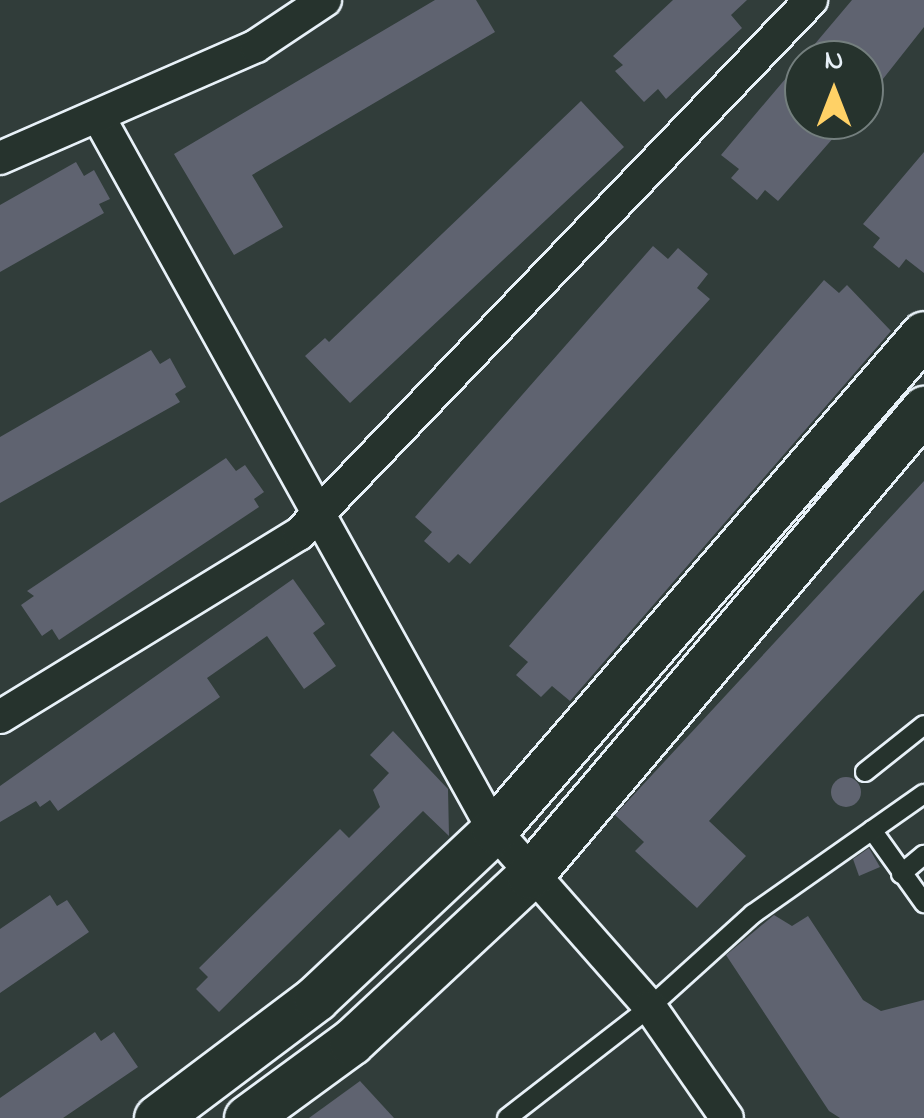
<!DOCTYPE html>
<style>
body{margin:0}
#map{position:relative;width:924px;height:1118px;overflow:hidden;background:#313d3a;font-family:"Indie Flower",sans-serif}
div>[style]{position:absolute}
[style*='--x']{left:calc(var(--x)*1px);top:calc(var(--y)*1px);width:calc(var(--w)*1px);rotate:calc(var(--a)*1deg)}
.building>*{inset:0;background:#5f6370}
.round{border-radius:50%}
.roads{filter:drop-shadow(2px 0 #e8f1f8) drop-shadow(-2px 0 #e8f1f8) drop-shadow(0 2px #e8f1f8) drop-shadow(0 -2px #e8f1f8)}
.lane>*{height:18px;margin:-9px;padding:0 9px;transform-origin:9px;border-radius:9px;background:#26332d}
.street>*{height:32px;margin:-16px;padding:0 16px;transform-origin:16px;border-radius:16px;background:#26332d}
.secondary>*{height:45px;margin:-22.5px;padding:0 22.5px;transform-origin:22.5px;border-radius:22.5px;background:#26332d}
span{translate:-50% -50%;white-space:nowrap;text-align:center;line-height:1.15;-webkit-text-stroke:10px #26332d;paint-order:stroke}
.north{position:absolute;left:784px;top:40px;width:100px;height:100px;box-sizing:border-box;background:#26332d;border:2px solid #747f7e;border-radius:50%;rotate:0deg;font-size:28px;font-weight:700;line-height:40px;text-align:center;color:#e8f1f8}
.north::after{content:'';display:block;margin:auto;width:35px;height:45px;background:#ffd166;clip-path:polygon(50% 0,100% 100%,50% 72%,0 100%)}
</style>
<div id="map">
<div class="building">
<i style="clip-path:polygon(435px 0,476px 0,495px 32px,252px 175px,283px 227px,234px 255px,174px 154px)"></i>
<i style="clip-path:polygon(673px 0,747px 0,731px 15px,742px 28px,666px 99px,658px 89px,644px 102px,615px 71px,623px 65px,613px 56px)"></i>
<i style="clip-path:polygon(852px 0,924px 0,924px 27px,864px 103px,864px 60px,804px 60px,804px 120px,849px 120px,778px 201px,765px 190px,757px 200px,731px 178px,739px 169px,721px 155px)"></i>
<i style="clip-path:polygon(581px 101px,624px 147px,350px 403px,305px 356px,325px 338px,329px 342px)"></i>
<i style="clip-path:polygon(924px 152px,924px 273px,906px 259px,899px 268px,873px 247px,880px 238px,863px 224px)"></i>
<i style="clip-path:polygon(76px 162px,84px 176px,94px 170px,110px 199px,99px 204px,104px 213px,0 272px,0 205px)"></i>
<i style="clip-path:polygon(653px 246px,668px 259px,678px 248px,708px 274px,697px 288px,710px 299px,470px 564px,458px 554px,449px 563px,424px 541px,432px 532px,415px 517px)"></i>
<i style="clip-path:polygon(824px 280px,839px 293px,847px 285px,891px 331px,570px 701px,552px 686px,541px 697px,516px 675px,528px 662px,509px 646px)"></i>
<i style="clip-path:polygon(151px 350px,160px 364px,170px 358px,186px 387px,175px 394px,180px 402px,0 503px,0 437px)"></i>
<i style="clip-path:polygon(226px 458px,236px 471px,245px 465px,264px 492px,254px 499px,259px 507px,59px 640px,52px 629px,42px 636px,21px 605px,34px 596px,27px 591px)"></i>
<i style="clip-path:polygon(924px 481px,924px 590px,709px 821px,746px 856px,697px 908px,635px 851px,644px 842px,615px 815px)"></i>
<i style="clip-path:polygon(293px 579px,325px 624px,313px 633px,336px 666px,304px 689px,267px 636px,207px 678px,220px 697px,58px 811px,50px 800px,40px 807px,36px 801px,0 822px,0 786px)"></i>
<i style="clip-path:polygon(393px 731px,448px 789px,449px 836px,423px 811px,219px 1012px,196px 989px,208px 977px,199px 968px,340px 829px,349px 838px,380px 807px,373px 790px,389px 773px,370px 755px)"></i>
<i class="round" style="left:831px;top:777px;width:30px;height:30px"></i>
<i style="clip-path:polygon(869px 848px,880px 867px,859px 876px,853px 859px)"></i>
<i style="clip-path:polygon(50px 895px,57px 906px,67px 900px,89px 932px,0 993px,0 929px)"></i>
<i style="clip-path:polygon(774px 915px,792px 926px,808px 916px,863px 1000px,881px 1011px,924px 1000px,924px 1118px,840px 1118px,829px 1111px,726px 955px)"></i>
<i style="clip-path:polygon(95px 1032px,101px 1041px,114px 1032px,138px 1067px,63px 1118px,0 1118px,0 1098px)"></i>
<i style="clip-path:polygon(360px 1081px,394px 1118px,309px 1118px)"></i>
</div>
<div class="roads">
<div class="lane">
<i style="--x:865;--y:772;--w:75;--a:-38.5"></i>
<i style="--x:872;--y:830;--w:90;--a:54.5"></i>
<i style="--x:901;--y:874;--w:30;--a:-40"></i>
<i style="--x:507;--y:1118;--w:181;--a:-37.8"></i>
<i style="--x:650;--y:1007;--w:139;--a:-42.1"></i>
<i style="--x:753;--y:914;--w:209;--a:-35.1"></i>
</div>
<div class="street">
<i style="--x:98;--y:116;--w:816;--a:60.99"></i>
<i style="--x:494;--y:830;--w:236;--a:48.6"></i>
<i style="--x:650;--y:1007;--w:135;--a:55.3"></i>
<i style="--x:0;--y:158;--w:279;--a:-23.6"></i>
<i style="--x:256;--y:46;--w:83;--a:-33.7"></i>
<i style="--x:0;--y:717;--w:351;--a:-31.5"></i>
<i style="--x:299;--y:534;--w:740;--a:-46.2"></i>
</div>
<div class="secondary">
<i style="--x:157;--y:1118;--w:199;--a:-37"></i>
<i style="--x:316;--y:998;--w:245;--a:-43.3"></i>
<i style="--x:494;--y:830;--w:656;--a:-49.08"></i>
<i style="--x:247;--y:1118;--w:129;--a:-36.2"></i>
<i style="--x:351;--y:1042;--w:243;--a:-43"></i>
<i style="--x:529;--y:876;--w:612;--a:-49.77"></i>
</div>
</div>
<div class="north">N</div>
</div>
